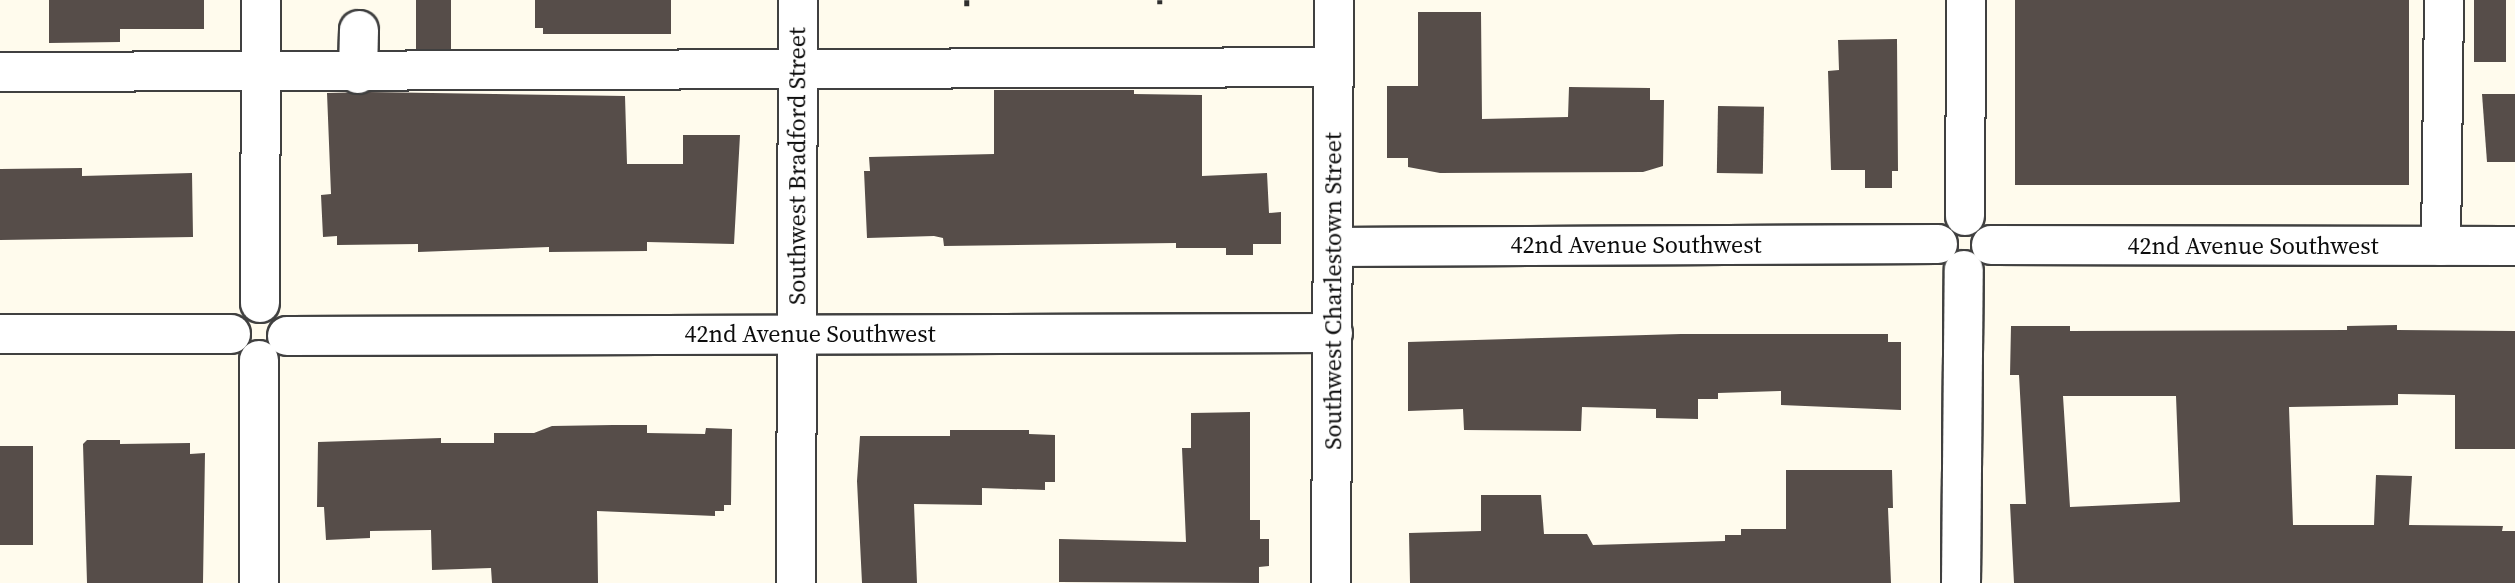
<!DOCTYPE html>
<style>
body{margin:0}
#map{position:relative;width:2515px;height:583px;overflow:hidden;background:#fffbed;font-family:"Source Serif 4",serif}
div>[style]{position:absolute}
[style*='--x']{left:calc(var(--x)*1px);top:calc(var(--y)*1px);width:calc(var(--w)*1px);rotate:calc(var(--a)*1deg)}
.building>*{inset:0;background:#564d49;transform-origin:0 0}
.path>*{height:4.5px;margin-top:-2.25px;transform-origin:0;background:repeating-linear-gradient(90deg,#2f2f2f 0 7px,transparent 0 10.5px)}
.roads{filter:drop-shadow(2px 0 #404040) drop-shadow(-2px 0 #404040) drop-shadow(0 2px #404040) drop-shadow(0 -2px #404040)}
.minor>*{height:38px;margin:-19px;padding:0 19px;transform-origin:19px;border-radius:19px;background:#fff}
span{translate:-50% -50%;white-space:nowrap;text-align:center;line-height:1.15;-webkit-text-stroke:7px #fff;paint-order:stroke}
.street-label{font-size:24px;color:#0d0d0d}
</style>
<div id="map">
<div class="building">
<i style="clip-path:polygon(49px 0,204px 0,204px 29px,120px 29px,120px 42px,49px 43px)"></i>
<i style="left:416px;top:0;width:35px;height:49px"></i>
<i style="clip-path:polygon(535px 0,671px 0,671px 34px,543px 34px,543px 28px,535px 28px)"></i>
<i style="left:2015px;top:0;width:394px;height:185px"></i>
<i style="left:2474px;top:0;width:32px;height:62px"></i>
<i style="clip-path:polygon(1418px 12px,1481px 12px,1482px 119px,1568px 117px,1569px 87px,1650px 88px,1650px 100px,1664px 100px,1663px 166px,1643px 172px,1440px 173px,1408px 167px,1408px 158px,1387px 158px,1387px 86px,1418px 86px)"></i>
<i style="clip-path:polygon(1897px 39px,1898px 171px,1892px 171px,1892px 188px,1865px 188px,1865px 170px,1831px 170px,1828px 71px,1839px 70px,1838px 40px)"></i>
<i style="clip-path:polygon(994px 90px,1134px 90px,1134px 94px,1202px 95px,1202px 176px,1267px 173px,1269px 213px,1281px 212px,1281px 244px,1253px 244px,1253px 255px,1226px 255px,1226px 248px,1176px 248px,1176px 243px,944px 246px,943px 238px,934px 236px,867px 238px,864px 171px,870px 171px,869px 157px,994px 154px)"></i>
<i style="clip-path:polygon(369px 92px,625px 96px,627px 164px,683px 164px,683px 135px,740px 135px,734px 244px,647px 242px,647px 251px,549px 252px,549px 247px,418px 252px,418px 244px,337px 245px,337px 236px,323px 237px,321px 195px,331px 194px,327px 93px)"></i>
<i style="clip-path:polygon(2482px 94px,2515px 94px,2515px 162px,2487px 162px)"></i>
<i style="left:1718px;top:106px;width:46px;height:67px;rotate:1deg"></i>
<i style="clip-path:polygon(82px 168px,82px 176px,192px 173px,193px 237px,0 240px,0 169px)"></i>
<i style="clip-path:polygon(evenodd,2397px 325px,2397px 330px,2515px 331px,2515px 449px,2455px 449px,2455px 395px,2398px 394px,2398px 405px,2289px 407px,2293px 525px,2374px 525px,2376px 475px,2412px 476px,2409px 525px,2503px 526px,2502px 531px,2515px 531px,2515px 583px,2014px 583px,2010px 504px,2026px 504px,2019px 375px,2010px 375px,2011px 326px,2070px 326px,2070px 331px,2347px 330px,2347px 326px,2397px 325px,2063px 396px,2176px 396px,2180px 502px,2070px 507px,2063px 396px)"></i>
<i style="clip-path:polygon(1681px 334px,1888px 334px,1888px 342px,1901px 342px,1901px 410px,1781px 405px,1781px 391px,1718px 393px,1718px 399px,1698px 399px,1698px 419px,1656px 418px,1656px 409px,1582px 407px,1581px 431px,1464px 430px,1463px 409px,1408px 411px,1408px 342px)"></i>
<i style="clip-path:polygon(1250px 412px,1250px 520px,1260px 520px,1260px 539px,1269px 539px,1269px 566px,1259px 567px,1259px 583px,1059px 582px,1059px 539px,1186px 542px,1182px 448px,1191px 448px,1191px 413px)"></i>
<i style="clip-path:polygon(613px 425px,647px 425px,647px 433px,705px 434px,706px 428px,732px 429px,731px 505px,724px 505px,724px 511px,715px 511px,715px 516px,597px 511px,598px 583px,492px 583px,491px 568px,432px 570px,431px 530px,370px 531px,370px 538px,326px 540px,324px 507px,317px 507px,318px 442px,441px 438px,441px 443px,494px 443px,494px 433px,534px 433px,552px 426px)"></i>
<i style="clip-path:polygon(950px 430px,1029px 430px,1029px 434px,1055px 435px,1055px 482px,1045px 482px,1045px 490px,982px 488px,982px 505px,914px 504px,917px 583px,862px 583px,857px 481px,860px 436px,950px 436px)"></i>
<i style="clip-path:polygon(87px 440px,120px 440px,120px 444px,190px 443px,190px 454px,205px 453px,203px 583px,87px 583px,83px 444px)"></i>
<i style="left:33px;top:446px;width:99px;height:33px;rotate:90deg"></i>
<i style="clip-path:polygon(1786px 470px,1892px 470px,1893px 508px,1888px 508px,1891px 583px,1410px 583px,1409px 533px,1481px 531px,1481px 495px,1541px 495px,1544px 534px,1587px 534px,1593px 545px,1725px 541px,1725px 535px,1741px 535px,1741px 529px,1786px 529px)"></i>
</div>
<div class="path">
<i style="--x:967;--y:0;--w:6;--a:90"></i>
<i style="--x:1160;--y:0;--w:4;--a:90"></i>
</div>
<div class="roads">
<div class="minor">
<i style="--x:0;--y:72;--w:1334;--a:-0.21"></i>
<i style="--x:358;--y:74;--w:44;--a:-88.7"></i>
<i style="--x:1965;--y:216;--w:216;--a:-89.7"></i>
<i style="--x:1991;--y:245;--w:524;--a:0.11"></i>
<i style="--x:2441;--y:246;--w:246;--a:-89.3"></i>
<i style="--x:1333;--y:247;--w:605;--a:-0.28"></i>
<i style="--x:260;--y:303;--w:303;--a:-89.8"></i>
<i style="--x:0;--y:334;--w:231;--a:0"></i>
<i style="--x:287;--y:336;--w:1046;--a:-0.16"></i>
<i style="--x:259;--y:583;--w:223;--a:-90"></i>
<i style="--x:796;--y:583;--w:583;--a:-89.8"></i>
<i style="--x:1331;--y:583;--w:583;--a:-89.71"></i>
<i style="--x:1961;--y:583;--w:313;--a:-89.5"></i>
</div>
</div>
<div class="street-label">
<span style="left:797px;top:166px;rotate:-90deg">Southwest Bradford Street</span>
<span style="left:1636px;top:245px">42nd Avenue Southwest</span>
<span style="left:2253px;top:246px">42nd Avenue Southwest</span>
<span style="left:1333px;top:291px;rotate:-90deg">Southwest Charlestown Street</span>
<span style="left:810px;top:334px">42nd Avenue Southwest</span>
</div>
</div>
